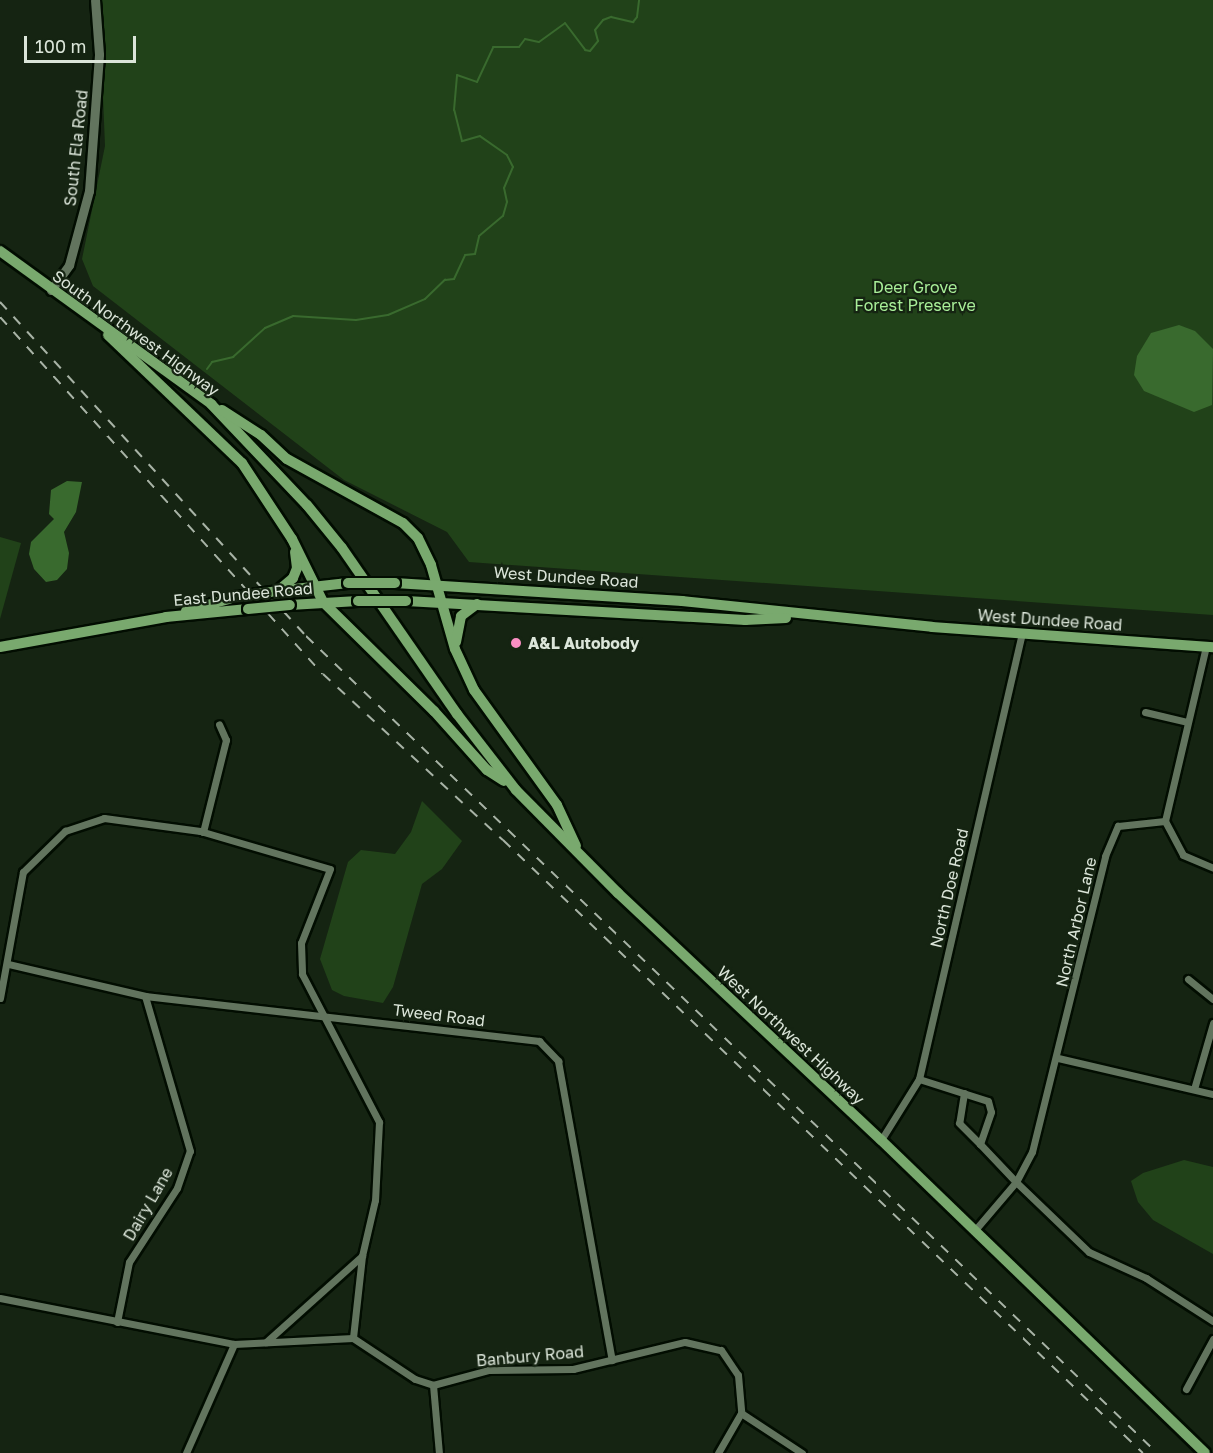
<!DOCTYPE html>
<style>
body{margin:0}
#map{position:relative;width:1213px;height:1453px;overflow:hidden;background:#152412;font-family:"Golos Text",sans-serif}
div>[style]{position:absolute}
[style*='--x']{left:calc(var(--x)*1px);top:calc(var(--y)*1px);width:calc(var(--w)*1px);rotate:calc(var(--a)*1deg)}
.green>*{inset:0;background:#214219}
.water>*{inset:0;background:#396a2e}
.stream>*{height:2px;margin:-1px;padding:0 1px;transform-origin:1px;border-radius:1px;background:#396a2e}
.roads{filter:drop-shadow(2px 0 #020d01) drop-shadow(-2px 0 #020d01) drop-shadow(0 2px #020d01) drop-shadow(0 -2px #020d01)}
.minor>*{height:7px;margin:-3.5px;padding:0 3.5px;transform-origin:3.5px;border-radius:3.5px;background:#62745e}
.secondary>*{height:9px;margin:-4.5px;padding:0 4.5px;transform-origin:4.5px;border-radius:4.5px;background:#62745e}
.primary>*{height:10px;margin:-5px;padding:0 5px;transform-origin:5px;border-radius:5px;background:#79a96e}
.rail>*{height:2px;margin-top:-1px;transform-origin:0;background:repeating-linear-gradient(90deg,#a8b3a6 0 10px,transparent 0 20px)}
.bridges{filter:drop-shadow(2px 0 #020d01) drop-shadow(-2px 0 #020d01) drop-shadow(0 2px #020d01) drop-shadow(0 -2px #020d01)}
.primary-bridge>*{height:10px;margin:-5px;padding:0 5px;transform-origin:5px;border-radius:5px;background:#79a96e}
.dots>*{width:16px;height:16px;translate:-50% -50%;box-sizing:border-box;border:3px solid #152412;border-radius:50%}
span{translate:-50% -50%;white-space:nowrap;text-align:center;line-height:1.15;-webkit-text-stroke:4.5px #152412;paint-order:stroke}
.street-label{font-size:16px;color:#dbe5d9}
.park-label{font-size:16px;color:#a9ef99}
.poi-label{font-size:16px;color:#dbe5d9;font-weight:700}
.left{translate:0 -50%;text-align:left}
.scale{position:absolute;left:24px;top:36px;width:112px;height:27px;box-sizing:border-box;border:3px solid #dbe5d9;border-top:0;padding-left:8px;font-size:18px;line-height:21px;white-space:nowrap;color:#dbe5d9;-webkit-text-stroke:4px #152412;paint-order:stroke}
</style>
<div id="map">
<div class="green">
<i style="clip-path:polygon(99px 0,1213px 0,1213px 615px,469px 562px,447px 532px,344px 480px,93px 286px,82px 259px,105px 146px)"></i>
<i style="clip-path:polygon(0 537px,21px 543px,0 619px)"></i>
<i style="clip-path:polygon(422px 801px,462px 841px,442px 869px,422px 884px,393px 987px,383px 1003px,344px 996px,332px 990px,320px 959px,348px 862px,361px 850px,395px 854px,411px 832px)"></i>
<i style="clip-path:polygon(1184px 1160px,1213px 1167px,1213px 1254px,1153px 1220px,1138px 1202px,1131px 1181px,1143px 1173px)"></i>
</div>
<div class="water">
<i style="clip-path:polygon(1179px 325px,1195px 331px,1213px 349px,1212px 405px,1194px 412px,1144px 391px,1134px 375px,1137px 356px,1151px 333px)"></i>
<i style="clip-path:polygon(67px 481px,82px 482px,76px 512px,64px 532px,69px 553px,67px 569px,57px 580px,46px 582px,34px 569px,29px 554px,31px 542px,54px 519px,49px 514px,51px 490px)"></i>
</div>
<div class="stream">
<i style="--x:207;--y:369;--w:9;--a:-54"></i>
<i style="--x:212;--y:362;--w:22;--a:-13"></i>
<i style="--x:233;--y:357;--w:43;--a:-42.2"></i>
<i style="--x:265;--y:328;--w:30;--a:-23"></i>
<i style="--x:293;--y:316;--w:63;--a:3.6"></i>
<i style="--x:356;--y:320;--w:32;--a:-9"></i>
<i style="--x:388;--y:315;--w:40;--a:-23.4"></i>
<i style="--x:425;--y:299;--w:28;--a:-44"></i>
<i style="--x:445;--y:280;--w:9;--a:-6"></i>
<i style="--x:454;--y:279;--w:26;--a:-65"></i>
<i style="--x:465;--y:255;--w:10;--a:-6"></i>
<i style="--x:475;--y:254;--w:18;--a:-77"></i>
<i style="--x:479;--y:236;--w:31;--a:-40"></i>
<i style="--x:503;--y:216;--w:15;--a:-74"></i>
<i style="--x:507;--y:202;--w:14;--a:-102"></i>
<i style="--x:504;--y:188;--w:23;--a:-67"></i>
<i style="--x:513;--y:167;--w:13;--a:-117"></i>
<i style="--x:507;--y:155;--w:33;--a:-145"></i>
<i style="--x:480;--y:136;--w:19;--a:164"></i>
<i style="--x:462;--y:141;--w:32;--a:-104"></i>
<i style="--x:454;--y:110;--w:35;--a:-85"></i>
<i style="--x:457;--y:75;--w:21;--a:19"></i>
<i style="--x:477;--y:82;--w:38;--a:-65"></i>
<i style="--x:493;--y:47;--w:26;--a:0"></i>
<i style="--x:519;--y:47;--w:10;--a:-53"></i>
<i style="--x:525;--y:39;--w:14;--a:12"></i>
<i style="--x:539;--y:42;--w:32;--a:-36"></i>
<i style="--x:565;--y:23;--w:34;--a:53"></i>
<i style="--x:585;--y:50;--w:5;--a:11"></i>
<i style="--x:590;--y:51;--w:13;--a:-51"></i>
<i style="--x:598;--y:41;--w:11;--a:-105"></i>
<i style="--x:595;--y:30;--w:13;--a:-51"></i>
<i style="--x:603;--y:20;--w:9;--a:-21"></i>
<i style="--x:611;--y:17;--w:23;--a:13"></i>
<i style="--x:633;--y:22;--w:6;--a:-51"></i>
<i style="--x:637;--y:17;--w:17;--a:-83"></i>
</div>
<div class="roads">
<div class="minor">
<i style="--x:1145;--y:712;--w:43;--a:13.4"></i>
<i style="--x:1165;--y:821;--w:38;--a:62"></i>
<i style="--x:1183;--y:855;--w:33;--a:23"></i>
<i style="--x:203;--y:832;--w:95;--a:-76"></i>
<i style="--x:226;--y:740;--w:17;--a:-114"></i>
<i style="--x:8;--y:964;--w:141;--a:13.1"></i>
<i style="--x:145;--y:996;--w:397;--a:6.5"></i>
<i style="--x:539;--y:1041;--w:28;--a:46"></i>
<i style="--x:558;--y:1061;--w:304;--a:79.8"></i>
<i style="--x:1188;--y:979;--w:32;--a:39"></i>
<i style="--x:0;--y:998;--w:128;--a:-79.7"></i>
<i style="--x:23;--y:872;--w:59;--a:-44.3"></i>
<i style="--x:65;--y:831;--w:41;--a:-18.4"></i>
<i style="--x:104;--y:818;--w:97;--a:7.7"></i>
<i style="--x:200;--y:831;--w:135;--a:16.3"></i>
<i style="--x:330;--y:869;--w:79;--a:111.4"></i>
<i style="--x:301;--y:943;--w:31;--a:88"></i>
<i style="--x:302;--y:974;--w:167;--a:62.5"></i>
<i style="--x:379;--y:1122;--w:78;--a:92.9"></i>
<i style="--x:375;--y:1200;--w:57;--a:103.1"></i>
<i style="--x:362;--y:1256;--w:82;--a:96.3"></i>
<i style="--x:1058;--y:1058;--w:159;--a:13.1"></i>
<i style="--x:919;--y:1079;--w:72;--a:17.7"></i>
<i style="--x:988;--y:1101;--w:11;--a:75"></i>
<i style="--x:991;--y:1112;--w:34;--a:109"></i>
<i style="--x:980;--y:1144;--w:52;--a:46.5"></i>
<i style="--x:1016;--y:1182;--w:101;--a:43.8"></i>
<i style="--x:1089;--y:1252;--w:63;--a:24.5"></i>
<i style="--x:1146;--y:1278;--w:80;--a:32.7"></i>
<i style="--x:1194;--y:1089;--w:69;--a:-73.9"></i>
<i style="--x:964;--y:1093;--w:30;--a:99"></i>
<i style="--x:959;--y:1123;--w:30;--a:45"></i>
<i style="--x:881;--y:1140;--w:72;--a:-58.1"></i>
<i style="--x:919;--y:1079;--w:457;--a:-77"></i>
<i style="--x:975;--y:1230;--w:63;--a:-49.5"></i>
<i style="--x:1016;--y:1182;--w:34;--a:-62"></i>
<i style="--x:1032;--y:1152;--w:305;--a:-76.1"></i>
<i style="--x:1105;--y:856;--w:33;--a:-67"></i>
<i style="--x:1118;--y:826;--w:47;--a:-6.1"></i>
<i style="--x:1165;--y:821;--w:180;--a:-76.8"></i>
<i style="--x:0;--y:1298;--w:238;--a:11.1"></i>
<i style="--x:234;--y:1344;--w:119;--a:-2.9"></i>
<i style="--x:353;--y:1338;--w:74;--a:33.5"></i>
<i style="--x:415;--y:1379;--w:19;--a:18"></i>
<i style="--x:433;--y:1385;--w:58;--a:-15"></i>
<i style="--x:489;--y:1370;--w:84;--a:-0.7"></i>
<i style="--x:573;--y:1369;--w:115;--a:-13.6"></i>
<i style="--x:685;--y:1342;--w:37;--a:13"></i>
<i style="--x:721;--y:1350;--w:30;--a:56"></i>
<i style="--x:738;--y:1375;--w:38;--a:85"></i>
<i style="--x:741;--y:1413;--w:73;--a:33.3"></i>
<i style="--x:117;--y:1322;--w:61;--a:-78.7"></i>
<i style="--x:129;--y:1262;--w:88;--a:-57"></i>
<i style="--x:177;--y:1188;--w:39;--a:-71"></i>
<i style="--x:190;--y:1151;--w:161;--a:-106.2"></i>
<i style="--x:266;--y:1342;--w:129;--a:-41.9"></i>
<i style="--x:433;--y:1385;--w:68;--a:85"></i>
<i style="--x:1186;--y:1389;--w:57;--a:-61.6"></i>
<i style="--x:186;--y:1453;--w:119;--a:-66.2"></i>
<i style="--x:718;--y:1453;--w:46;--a:-60.1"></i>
</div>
<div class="secondary">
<i style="--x:51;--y:290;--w:31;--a:-54"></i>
<i style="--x:69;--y:265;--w:77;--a:-74.9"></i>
<i style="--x:89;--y:191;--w:137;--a:-85.8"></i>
<i style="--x:99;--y:54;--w:54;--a:-94.2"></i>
</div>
<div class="primary">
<i style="--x:0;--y:251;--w:261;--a:35.9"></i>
<i style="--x:211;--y:404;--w:139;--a:46.5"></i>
<i style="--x:307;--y:505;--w:55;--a:50.9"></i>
<i style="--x:342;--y:548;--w:202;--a:55.3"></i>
<i style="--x:457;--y:714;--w:96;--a:52.2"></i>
<i style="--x:516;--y:790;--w:145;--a:45.3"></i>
<i style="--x:618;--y:893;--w:361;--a:43.2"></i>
<i style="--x:881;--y:1140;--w:450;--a:44"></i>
<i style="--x:108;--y:335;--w:185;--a:43.7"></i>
<i style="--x:242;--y:463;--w:91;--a:56.7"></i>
<i style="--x:292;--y:539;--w:70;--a:63.8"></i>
<i style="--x:323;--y:602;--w:156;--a:44.5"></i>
<i style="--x:434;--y:711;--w:79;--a:48.1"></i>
<i style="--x:487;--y:770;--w:20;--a:33"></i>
<i style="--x:222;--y:410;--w:46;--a:32.7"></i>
<i style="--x:261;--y:435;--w:35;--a:43"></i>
<i style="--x:287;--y:459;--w:132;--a:28.9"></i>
<i style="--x:403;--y:523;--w:21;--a:45"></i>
<i style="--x:418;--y:538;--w:30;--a:64"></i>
<i style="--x:431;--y:565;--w:87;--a:74.1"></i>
<i style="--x:455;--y:649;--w:45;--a:65.1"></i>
<i style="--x:474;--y:690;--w:142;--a:54.2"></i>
<i style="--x:557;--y:805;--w:45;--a:65.1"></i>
<i style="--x:395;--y:583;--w:288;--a:3.6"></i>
<i style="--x:682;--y:601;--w:251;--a:5.9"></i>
<i style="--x:932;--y:627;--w:282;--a:4.1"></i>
<i style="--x:280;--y:589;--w:17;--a:-40"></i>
<i style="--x:293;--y:578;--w:11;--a:-68"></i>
<i style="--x:297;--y:568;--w:16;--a:-97"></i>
<i style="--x:277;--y:591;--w:71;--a:-6.4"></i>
<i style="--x:406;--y:601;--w:340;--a:3.2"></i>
<i style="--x:745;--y:620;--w:41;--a:-2.8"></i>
<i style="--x:290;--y:605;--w:68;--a:-3.4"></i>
<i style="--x:186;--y:611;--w:52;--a:-15.6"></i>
<i style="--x:456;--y:642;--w:26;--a:-79"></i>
<i style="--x:461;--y:616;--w:20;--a:-37"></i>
<i style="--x:0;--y:647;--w:169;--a:-10.2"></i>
<i style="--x:166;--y:617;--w:82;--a:-5.6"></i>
</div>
</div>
<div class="rail">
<i style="--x:0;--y:302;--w:453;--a:47.5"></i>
<i style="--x:306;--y:636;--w:1180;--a:43.83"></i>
<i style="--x:0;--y:317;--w:481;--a:47.9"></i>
<i style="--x:323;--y:674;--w:245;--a:42.7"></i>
<i style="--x:503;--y:840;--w:886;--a:43.77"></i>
</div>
<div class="bridges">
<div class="primary-bridge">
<i style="--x:348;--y:583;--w:47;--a:0"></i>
<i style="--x:236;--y:597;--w:41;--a:-8.3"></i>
<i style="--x:358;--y:601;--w:48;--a:0"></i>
<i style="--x:248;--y:609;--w:42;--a:-5.4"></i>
</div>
</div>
<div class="dots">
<i style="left:516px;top:643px;background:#fb8fc4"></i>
</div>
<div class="street-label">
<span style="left:76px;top:148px;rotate:-84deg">South Ela Road</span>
<span style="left:136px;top:333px;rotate:36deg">South Northwest Highway</span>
<span style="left:566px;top:577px;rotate:4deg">West Dundee Road</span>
<span style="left:243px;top:594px;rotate:-5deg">East Dundee Road</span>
<span style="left:1050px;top:620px;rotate:4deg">West Dundee Road</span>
<span style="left:949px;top:888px;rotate:-77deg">North Doe Road</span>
<span style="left:1076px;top:922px;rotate:-77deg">North Arbor Lane</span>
<span style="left:439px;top:1015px;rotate:7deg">Tweed Road</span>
<span style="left:791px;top:1035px;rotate:43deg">West Northwest Highway</span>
<span style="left:148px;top:1204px;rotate:-60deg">Dairy Lane</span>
<span style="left:530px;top:1356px;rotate:-5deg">Banbury Road</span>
</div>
<div class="park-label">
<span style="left:915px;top:296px">Deer Grove<br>Forest Preserve</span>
</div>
<div class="poi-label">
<span class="left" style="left:528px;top:643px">A&amp;L Autobody</span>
</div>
<div class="scale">100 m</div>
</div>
